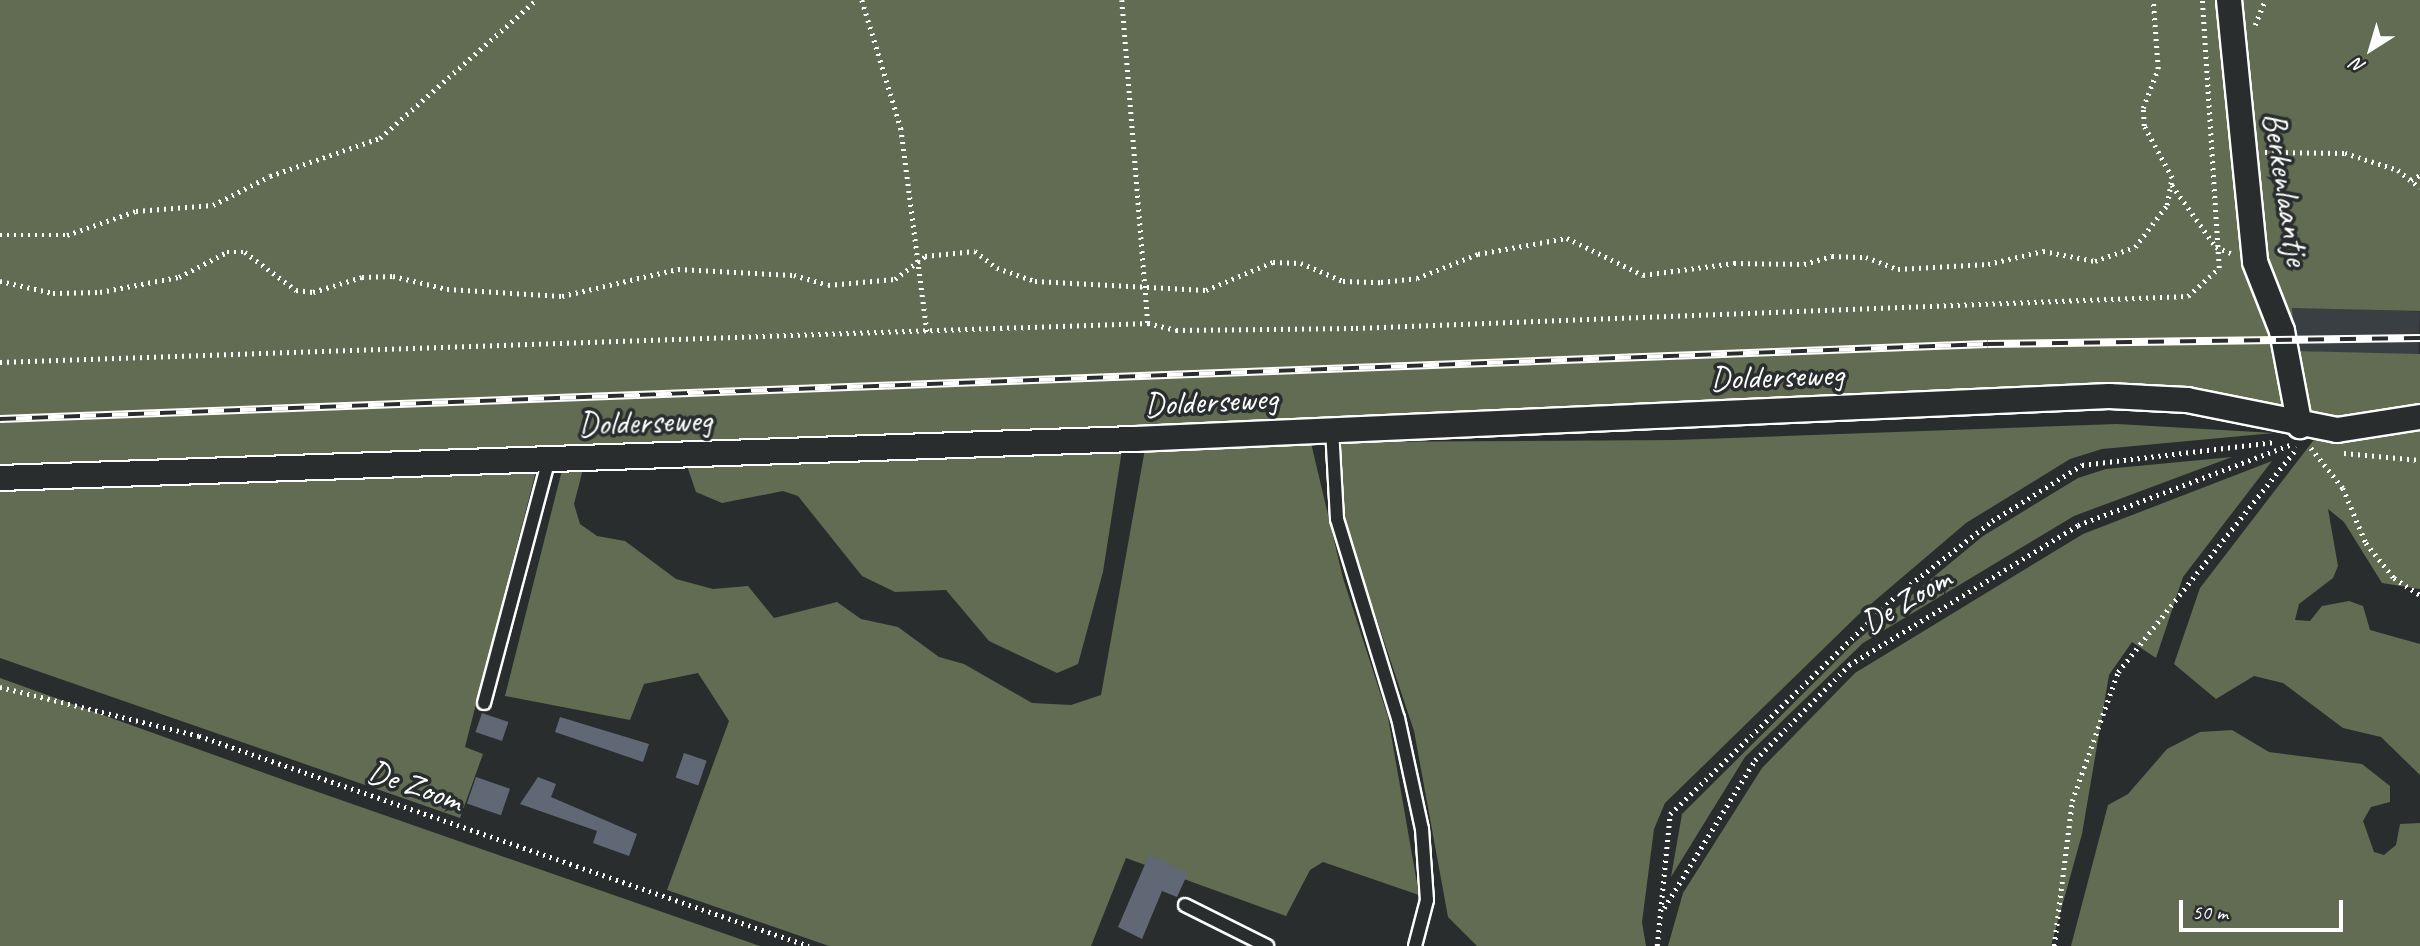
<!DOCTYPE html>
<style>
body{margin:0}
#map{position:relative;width:2420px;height:946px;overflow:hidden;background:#2a2d2e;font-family:Caveat,sans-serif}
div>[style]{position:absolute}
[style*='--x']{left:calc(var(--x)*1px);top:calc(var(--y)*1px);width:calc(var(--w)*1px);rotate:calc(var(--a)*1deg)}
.built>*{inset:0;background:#3a3f44;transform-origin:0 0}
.green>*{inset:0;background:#616c52}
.building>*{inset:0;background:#606876;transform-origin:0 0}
.path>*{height:4.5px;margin-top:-2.25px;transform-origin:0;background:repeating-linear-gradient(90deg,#fff 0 2px,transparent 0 7px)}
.roads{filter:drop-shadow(2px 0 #fff) drop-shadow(-2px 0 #fff) drop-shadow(0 2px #fff) drop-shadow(0 -2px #fff)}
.lane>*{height:12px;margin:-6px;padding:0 6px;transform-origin:6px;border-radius:6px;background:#2a2d2e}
.street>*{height:24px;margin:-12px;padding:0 12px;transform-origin:12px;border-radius:12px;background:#2a2d2e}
.rail>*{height:8px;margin-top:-4px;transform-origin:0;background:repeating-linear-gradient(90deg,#2a2d2e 0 16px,#fff 0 32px);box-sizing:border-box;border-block:2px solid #fff}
span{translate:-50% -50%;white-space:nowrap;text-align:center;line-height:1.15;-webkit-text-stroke:7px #2a2d2e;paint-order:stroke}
.street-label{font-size:33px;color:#fff}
.north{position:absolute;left:2336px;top:14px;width:70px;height:70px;-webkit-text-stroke:5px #2a2d2e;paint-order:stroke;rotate:217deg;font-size:19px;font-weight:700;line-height:28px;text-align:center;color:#fff}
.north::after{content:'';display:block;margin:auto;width:24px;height:32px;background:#fff;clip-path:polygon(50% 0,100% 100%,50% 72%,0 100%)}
.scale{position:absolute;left:2179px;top:900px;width:164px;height:32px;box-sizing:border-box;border:4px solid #fff;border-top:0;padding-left:9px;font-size:21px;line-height:24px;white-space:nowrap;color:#fff;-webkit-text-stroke:5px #2a2d2e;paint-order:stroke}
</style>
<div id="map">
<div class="built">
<i style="left:2292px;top:307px;width:128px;height:44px;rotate:2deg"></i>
</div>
<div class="green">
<i style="clip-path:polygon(0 0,2420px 0,2420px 311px,2292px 308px,2295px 351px,2420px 354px,2420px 409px,2337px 423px,2309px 410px,2275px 412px,2189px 393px,0 469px)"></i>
<i style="clip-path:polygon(2117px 424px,2274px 433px,2102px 449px,2070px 459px,1966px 523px,1858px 615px,1665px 803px,1654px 829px,1642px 922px,1646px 946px,1477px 946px,1448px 917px,1414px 731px,1343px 518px,1336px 442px,1675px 440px)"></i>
<i style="clip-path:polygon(2420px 425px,2420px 589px,2382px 583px,2344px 522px,2328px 509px,2338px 566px,2333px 578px,2299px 604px,2295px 620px,2310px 621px,2322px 606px,2349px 601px,2363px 606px,2370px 630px,2420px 644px,2420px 775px,2381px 737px,2343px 728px,2283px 683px,2254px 676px,2216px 699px,2174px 664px,2200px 588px,2316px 437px)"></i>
<i style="clip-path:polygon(1311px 443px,1343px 578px,1388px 717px,1419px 895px,1323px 862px,1310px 870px,1286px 916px,1126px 858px,1091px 946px,829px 946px,667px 890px,729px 721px,698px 673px,644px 684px,630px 720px,505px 696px,562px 470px,583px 469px,574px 504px,580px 524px,597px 536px,625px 541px,676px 579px,713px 589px,748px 586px,774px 618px,837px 602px,861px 619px,898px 627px,939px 657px,964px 664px,1032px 703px,1071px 705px,1101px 695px,1145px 449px)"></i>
<i style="clip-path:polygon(1122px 450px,1103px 572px,1078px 664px,1057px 673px,989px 641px,946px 590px,895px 592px,862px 576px,798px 496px,783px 491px,722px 503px,696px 492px,687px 466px)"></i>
<i style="clip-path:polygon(2232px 457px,2074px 516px,1863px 643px,1745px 757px,1671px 877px,1682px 814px,1855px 642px,1983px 536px,2078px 478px,2106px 469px)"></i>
<i style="clip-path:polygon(2272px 461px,2183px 577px,2156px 658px,2132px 642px,2109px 675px,2082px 834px,2051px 946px,1668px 946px,1683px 893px,1762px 768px,1855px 673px,2083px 534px)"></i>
<i style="clip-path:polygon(536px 471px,465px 747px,483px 754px,460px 818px,0 658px,0 489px)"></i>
<i style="clip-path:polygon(0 678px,295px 784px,760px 946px,0 946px)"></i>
<i style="clip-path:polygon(2232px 730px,2269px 752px,2362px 764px,2390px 786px,2390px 802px,2371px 807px,2363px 821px,2374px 852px,2384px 855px,2396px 845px,2400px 824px,2420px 823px,2420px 946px,2071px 946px,2108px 805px,2128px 794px,2167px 749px,2200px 732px)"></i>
</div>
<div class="building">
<i style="left:482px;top:713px;width:28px;height:20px;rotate:19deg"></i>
<i style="clip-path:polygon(560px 717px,649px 744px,643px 762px,555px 732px)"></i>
<i style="left:684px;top:753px;width:24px;height:26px;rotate:19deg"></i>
<i style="left:476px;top:777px;width:36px;height:28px;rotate:19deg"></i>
<i style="clip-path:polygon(538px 777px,556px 784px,551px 797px,637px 834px,629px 856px,593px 843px,597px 831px,520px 804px)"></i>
<i style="clip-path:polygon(1149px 855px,1188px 873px,1177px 897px,1162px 891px,1142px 939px,1118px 927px)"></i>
</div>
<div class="path">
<i style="--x:862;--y:0;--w:134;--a:73.1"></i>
<i style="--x:901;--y:128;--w:206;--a:82.7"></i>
<i style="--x:1122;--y:0;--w:324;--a:85.4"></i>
<i style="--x:2255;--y:25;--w:27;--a:-68"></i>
<i style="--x:2265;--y:152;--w:80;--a:0.7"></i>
<i style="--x:2345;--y:153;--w:56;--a:17.8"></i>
<i style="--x:2398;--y:170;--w:28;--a:39"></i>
<i style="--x:2411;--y:180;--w:10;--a:-29"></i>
<i style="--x:2172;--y:185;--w:76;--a:54.6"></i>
<i style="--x:2216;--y:247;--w:16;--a:22"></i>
<i style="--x:0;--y:235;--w:67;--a:0"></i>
<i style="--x:67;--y:235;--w:73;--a:-19.2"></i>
<i style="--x:136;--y:211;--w:77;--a:-4.5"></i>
<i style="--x:213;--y:205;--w:64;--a:-27"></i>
<i style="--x:270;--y:176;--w:116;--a:-19.1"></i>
<i style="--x:380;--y:138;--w:208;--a:-41.5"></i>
<i style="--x:0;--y:281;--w:54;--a:12.8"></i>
<i style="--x:53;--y:293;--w:47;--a:-1.2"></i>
<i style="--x:100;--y:292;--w:80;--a:-10.8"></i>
<i style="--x:179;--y:277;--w:54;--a:-27.5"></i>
<i style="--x:227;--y:252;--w:18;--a:0"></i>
<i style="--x:245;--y:252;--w:64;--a:36.7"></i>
<i style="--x:296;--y:290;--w:17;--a:7"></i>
<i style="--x:313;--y:292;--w:51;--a:-17"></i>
<i style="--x:362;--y:277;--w:31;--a:-2"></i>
<i style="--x:393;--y:276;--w:56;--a:13.5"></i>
<i style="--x:447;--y:289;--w:115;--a:3.5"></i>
<i style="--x:562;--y:296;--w:119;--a:-13.1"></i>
<i style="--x:678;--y:269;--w:116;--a:3"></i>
<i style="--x:794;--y:275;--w:35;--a:16"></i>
<i style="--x:828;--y:285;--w:67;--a:-5.1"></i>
<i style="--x:895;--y:279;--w:38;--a:-37"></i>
<i style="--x:925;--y:256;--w:50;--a:-5.7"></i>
<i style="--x:975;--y:251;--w:28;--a:38"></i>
<i style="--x:997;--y:268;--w:40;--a:18.9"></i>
<i style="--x:1035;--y:281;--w:171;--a:3"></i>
<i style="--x:1206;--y:290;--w:73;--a:-22.7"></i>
<i style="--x:1273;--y:262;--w:28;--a:2"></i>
<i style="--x:1301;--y:263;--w:46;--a:23.2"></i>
<i style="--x:1343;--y:281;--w:38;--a:2"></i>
<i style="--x:1381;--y:282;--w:36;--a:-6"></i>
<i style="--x:1417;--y:278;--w:66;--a:-21.5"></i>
<i style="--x:1478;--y:254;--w:90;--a:-10.2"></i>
<i style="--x:1567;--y:238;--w:85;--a:26"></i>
<i style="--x:1643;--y:275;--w:92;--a:-7.5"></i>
<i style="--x:1734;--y:263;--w:70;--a:0.8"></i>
<i style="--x:1804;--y:264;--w:29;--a:-16"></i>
<i style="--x:1832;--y:256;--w:34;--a:2"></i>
<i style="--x:1866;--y:257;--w:34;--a:21"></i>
<i style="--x:1898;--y:269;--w:90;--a:-3.2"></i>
<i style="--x:1988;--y:264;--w:57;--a:-13.3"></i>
<i style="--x:2043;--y:251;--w:53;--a:10.9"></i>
<i style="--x:2095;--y:261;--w:42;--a:-19.3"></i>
<i style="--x:2135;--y:247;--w:53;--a:-52.7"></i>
<i style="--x:2167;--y:205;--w:27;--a:-80"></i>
<i style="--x:2172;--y:178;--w:59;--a:-118.3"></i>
<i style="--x:2144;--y:126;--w:18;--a:-93"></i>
<i style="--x:2143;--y:108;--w:42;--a:-69"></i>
<i style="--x:2158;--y:69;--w:69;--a:-94.1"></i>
<i style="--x:0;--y:362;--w:1149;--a:-1.95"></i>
<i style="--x:1148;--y:323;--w:29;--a:14"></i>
<i style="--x:1176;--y:330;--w:180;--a:-0.6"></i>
<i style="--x:1356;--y:328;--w:833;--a:-2.2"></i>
<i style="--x:2188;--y:296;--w:42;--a:-42.1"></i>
<i style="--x:2219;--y:268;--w:269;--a:-93.6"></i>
<i style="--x:2311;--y:448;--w:51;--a:51.3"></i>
<i style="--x:2343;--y:488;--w:60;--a:67.3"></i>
<i style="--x:2366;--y:543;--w:45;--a:51.3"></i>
<i style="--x:2394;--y:578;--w:31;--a:33"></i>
<i style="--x:2344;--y:453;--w:76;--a:5.3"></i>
<i style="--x:0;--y:687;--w:205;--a:13.8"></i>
<i style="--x:199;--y:736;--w:645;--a:19"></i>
<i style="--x:1664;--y:908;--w:174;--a:-58.4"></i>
<i style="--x:1755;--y:760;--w:134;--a:-45.3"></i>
<i style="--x:1849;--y:665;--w:268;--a:-31.4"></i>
<i style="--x:2078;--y:525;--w:227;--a:-20.7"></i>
<i style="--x:1657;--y:946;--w:133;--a:-84.4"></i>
<i style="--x:1670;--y:814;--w:318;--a:-44"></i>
<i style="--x:1899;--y:593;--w:118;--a:-37.7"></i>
<i style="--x:1992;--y:521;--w:106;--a:-31.9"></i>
<i style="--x:2082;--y:465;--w:194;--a:-6.8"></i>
<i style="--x:2054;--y:946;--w:146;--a:-82.9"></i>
<i style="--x:2072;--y:801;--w:137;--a:-70.4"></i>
<i style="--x:2118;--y:672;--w:287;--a:-51.4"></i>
</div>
<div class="roads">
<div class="lane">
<i style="--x:1332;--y:429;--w:90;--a:86.8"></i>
<i style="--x:1337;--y:519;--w:208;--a:73"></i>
<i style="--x:1398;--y:718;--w:114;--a:77.8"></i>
<i style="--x:1422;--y:829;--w:71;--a:86"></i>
<i style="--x:1427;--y:900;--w:48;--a:104.6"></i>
<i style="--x:484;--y:703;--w:253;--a:-75.1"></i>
<i style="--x:1185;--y:905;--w:92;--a:26.6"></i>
</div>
<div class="street">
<i style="--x:2229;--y:0;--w:263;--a:84.3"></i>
<i style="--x:2255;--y:262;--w:74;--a:68.6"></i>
<i style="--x:2282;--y:331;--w:97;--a:79.3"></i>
<i style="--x:0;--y:478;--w:1136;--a:-1.97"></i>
<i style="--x:1135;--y:439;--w:975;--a:-2.53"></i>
<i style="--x:2109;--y:396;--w:78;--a:2.9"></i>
<i style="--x:2187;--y:400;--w:153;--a:11.3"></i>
<i style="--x:2337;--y:430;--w:84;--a:-8.9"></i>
</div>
</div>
<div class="rail">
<i style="--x:0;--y:419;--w:1989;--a:-2.16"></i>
<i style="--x:1988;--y:344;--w:432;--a:-0.8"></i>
</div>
<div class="street-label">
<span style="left:2285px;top:189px;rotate:81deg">Berkenlaantje</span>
<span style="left:1777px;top:377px;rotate:-2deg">Dolderseweg</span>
<span style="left:1211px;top:402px;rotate:-3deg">Dolderseweg</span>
<span style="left:645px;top:423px;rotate:-2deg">Dolderseweg</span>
<span style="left:1906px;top:601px;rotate:-31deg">De Zoom</span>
<span style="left:415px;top:786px;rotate:19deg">De Zoom</span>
</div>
<div class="north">N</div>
<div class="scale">50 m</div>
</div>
